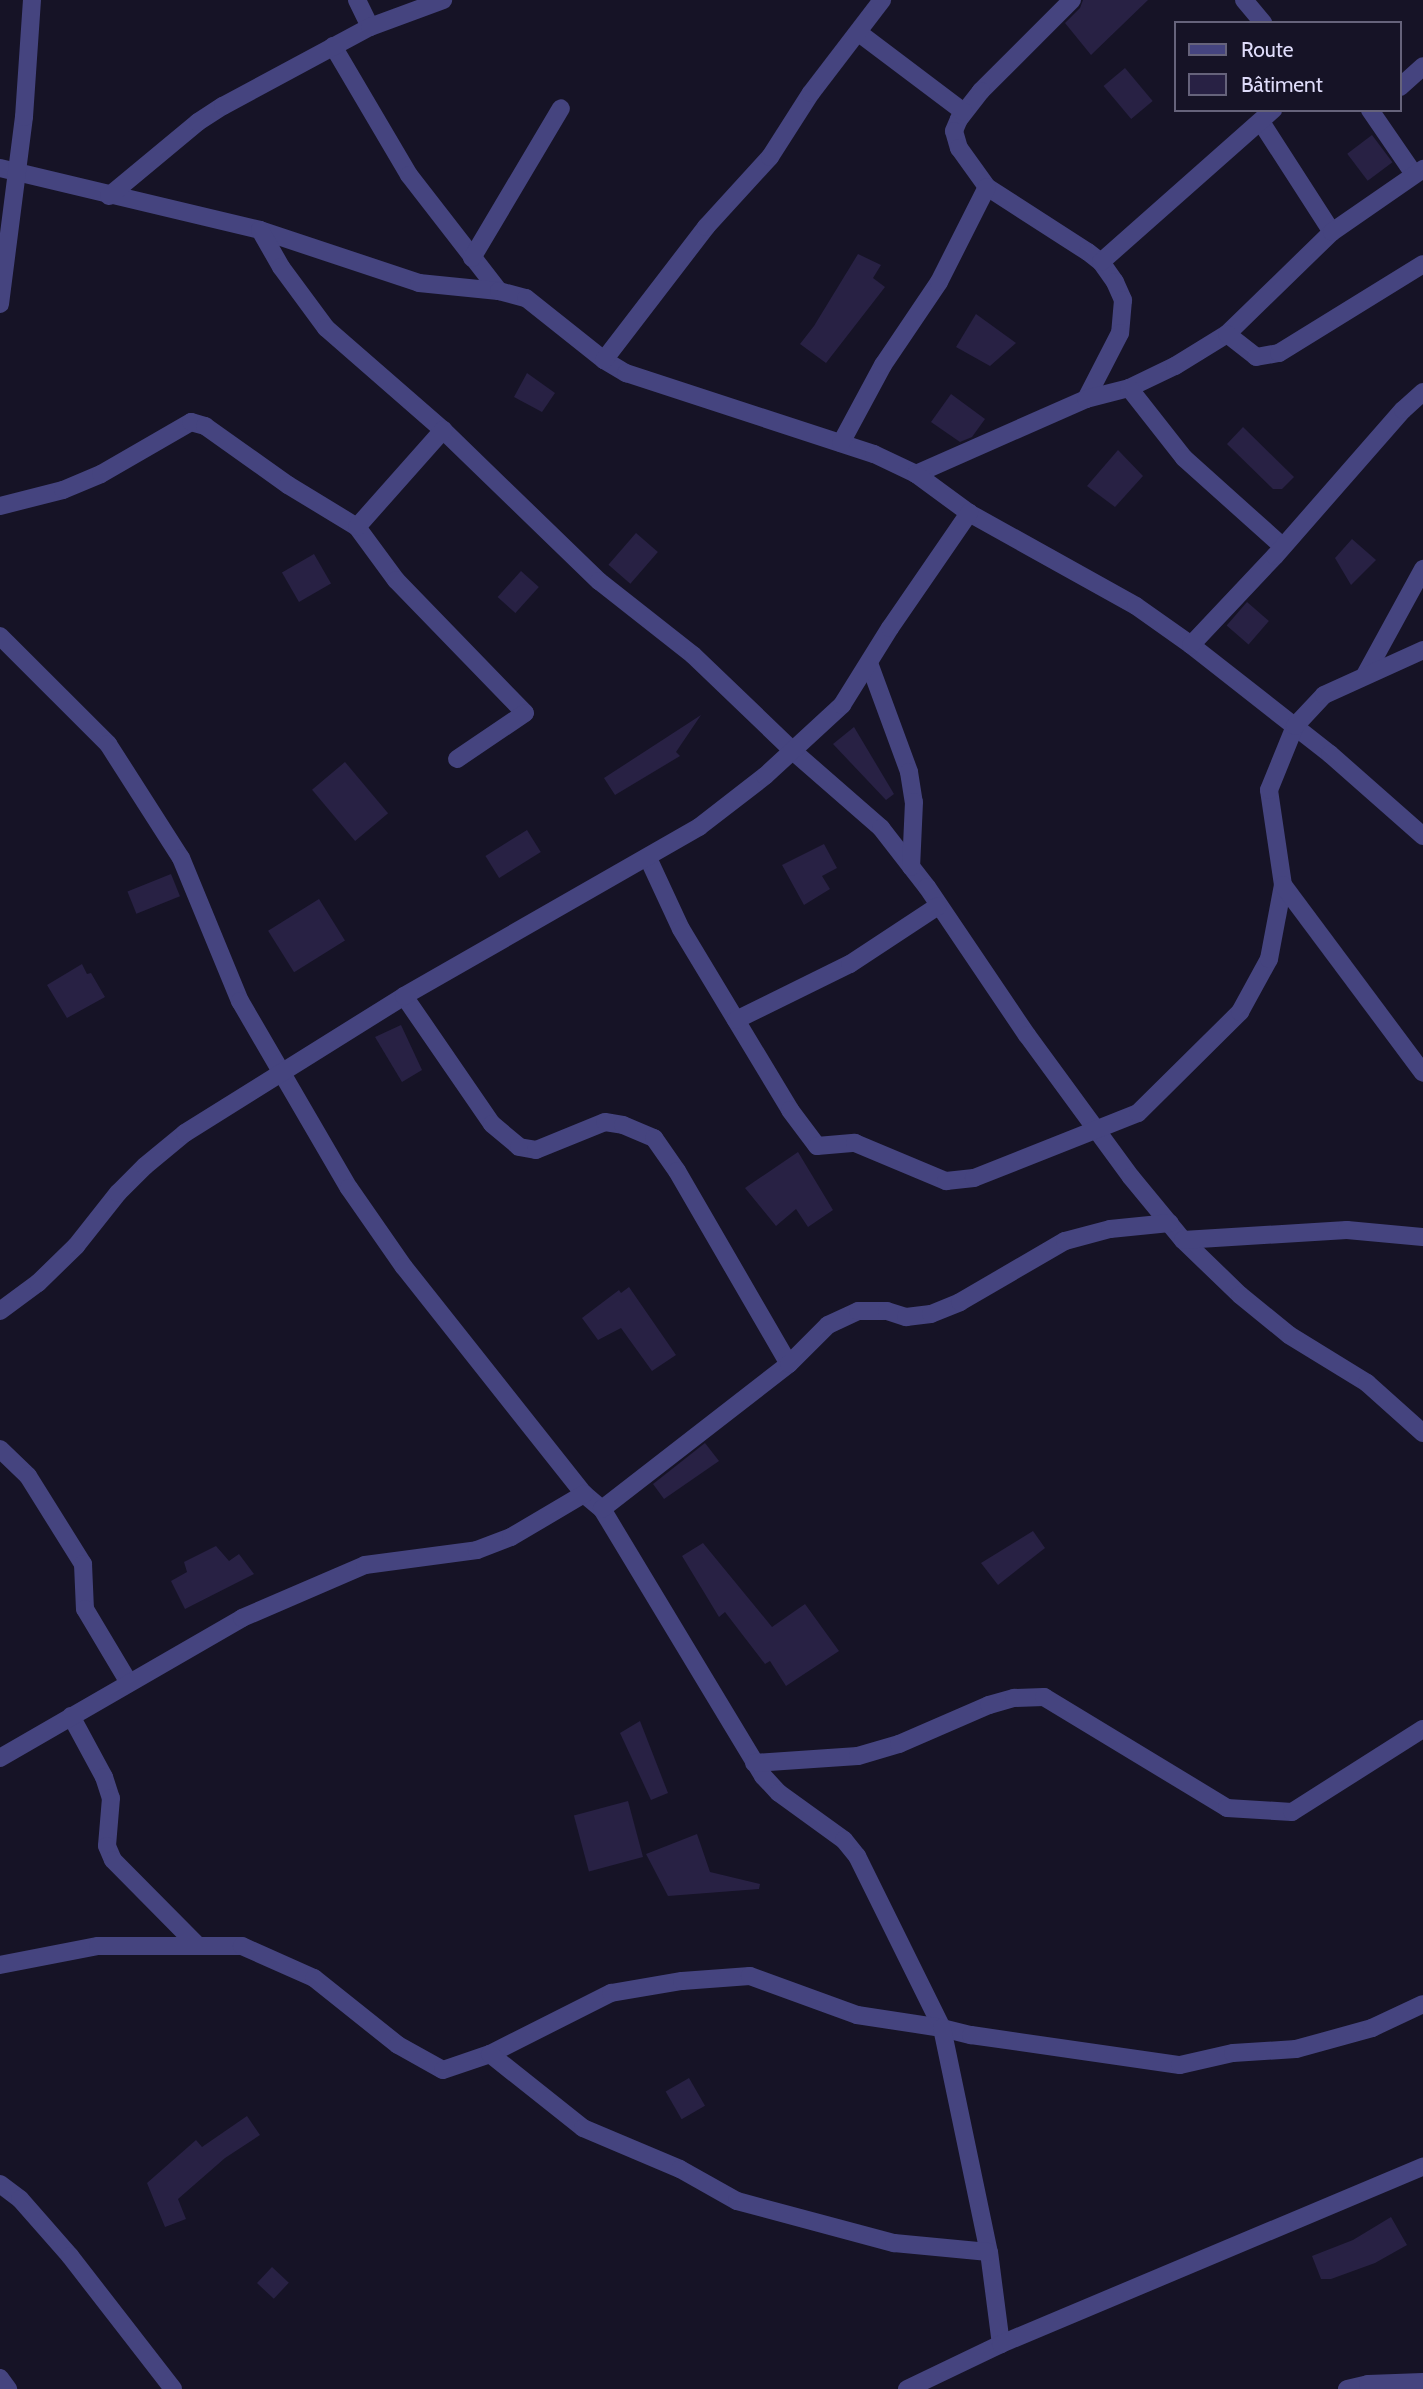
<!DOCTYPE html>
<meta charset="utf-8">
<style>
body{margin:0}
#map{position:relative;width:1423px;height:2389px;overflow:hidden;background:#161326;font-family:Cabin,sans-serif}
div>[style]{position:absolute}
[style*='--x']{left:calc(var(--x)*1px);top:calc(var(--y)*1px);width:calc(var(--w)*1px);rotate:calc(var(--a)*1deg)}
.building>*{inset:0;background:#282144;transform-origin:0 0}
.minor>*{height:18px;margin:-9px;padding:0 9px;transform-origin:9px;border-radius:9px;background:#45447f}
.tertiary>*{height:18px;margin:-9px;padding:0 9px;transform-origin:9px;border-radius:9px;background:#45447f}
span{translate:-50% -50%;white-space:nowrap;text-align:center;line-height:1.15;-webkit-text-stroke:5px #161326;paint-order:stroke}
.legend{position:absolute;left:1174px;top:21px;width:228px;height:91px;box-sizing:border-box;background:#161326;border:2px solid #66637b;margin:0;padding:9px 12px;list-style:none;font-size:21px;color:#dfdcfa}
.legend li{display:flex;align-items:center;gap:14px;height:35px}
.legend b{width:35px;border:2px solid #66637b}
</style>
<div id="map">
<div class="building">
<i style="clip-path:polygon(1083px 0,1148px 0,1091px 55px,1065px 23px,1080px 8px)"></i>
<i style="left:1125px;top:68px;width:43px;height:28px;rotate:50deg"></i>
<i style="left:1372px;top:135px;width:34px;height:31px;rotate:53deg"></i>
<i style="clip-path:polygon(858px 254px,881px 265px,873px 278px,885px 287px,826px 363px,800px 344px,814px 326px)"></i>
<i style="clip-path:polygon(976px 314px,1016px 343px,990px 366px,956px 347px)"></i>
<i style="clip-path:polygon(527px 373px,555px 393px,542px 412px,514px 397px)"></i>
<i style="clip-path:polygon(951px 394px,985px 419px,972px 437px,960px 442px,931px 422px)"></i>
<i style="clip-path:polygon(1243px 427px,1294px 477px,1282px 489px,1273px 489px,1227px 444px)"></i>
<i style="clip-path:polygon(1118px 450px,1143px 476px,1115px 507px,1087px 486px)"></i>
<i style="left:636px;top:533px;width:29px;height:42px;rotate:41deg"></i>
<i style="clip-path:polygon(1352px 539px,1376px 560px,1351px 585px,1335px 558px)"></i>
<i style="left:314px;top:554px;width:34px;height:37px;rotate:60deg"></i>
<i style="left:521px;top:571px;width:24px;height:35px;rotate:42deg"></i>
<i style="left:1247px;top:602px;width:29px;height:31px;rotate:41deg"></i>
<i style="clip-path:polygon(701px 715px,676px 752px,680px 756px,615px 795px,604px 778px)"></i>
<i style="clip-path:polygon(854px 727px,894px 794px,886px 800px,833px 744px)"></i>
<i style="left:345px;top:762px;width:67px;height:43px;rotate:50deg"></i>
<i style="left:527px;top:830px;width:26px;height:49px;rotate:58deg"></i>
<i style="clip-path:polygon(824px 844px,837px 868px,822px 876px,830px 889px,804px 905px,782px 865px)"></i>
<i style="left:171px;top:874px;width:24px;height:47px;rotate:68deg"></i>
<i style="left:319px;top:899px;width:49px;height:60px;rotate:58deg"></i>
<i style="clip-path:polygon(82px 964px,87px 974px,91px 973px,105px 997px,67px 1018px,47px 985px)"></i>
<i style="clip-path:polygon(401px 1025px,422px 1070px,402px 1082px,375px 1037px)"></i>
<i style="clip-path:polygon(798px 1152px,833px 1210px,808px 1227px,796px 1209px,776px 1226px,745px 1188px)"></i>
<i style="clip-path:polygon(629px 1287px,676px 1355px,652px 1371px,621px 1328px,598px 1340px,582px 1318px,619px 1290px,621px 1293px)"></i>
<i style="clip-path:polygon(705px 1443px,719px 1461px,664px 1499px,653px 1484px)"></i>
<i style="clip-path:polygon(1033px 1531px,1045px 1548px,998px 1585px,981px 1563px)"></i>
<i style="clip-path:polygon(703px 1543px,772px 1627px,805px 1604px,839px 1651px,786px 1686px,770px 1661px,765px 1664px,725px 1612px,719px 1617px,682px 1556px)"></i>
<i style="clip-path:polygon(216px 1546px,229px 1561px,239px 1554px,254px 1574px,185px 1609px,171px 1581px,187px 1572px,184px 1562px)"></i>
<i style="clip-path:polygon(640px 1721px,668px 1793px,651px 1800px,620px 1733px)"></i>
<i style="left:628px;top:1801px;width:58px;height:56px;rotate:75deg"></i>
<i style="clip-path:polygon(697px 1834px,710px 1872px,760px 1884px,759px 1889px,668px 1896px,646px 1854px)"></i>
<i style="left:689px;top:2078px;width:32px;height:27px;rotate:60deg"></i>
<i style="clip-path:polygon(247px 2116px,260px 2135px,225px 2158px,178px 2199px,186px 2219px,165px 2227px,147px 2183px,196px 2140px,202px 2147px)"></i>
<i style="clip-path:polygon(1391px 2217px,1407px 2245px,1375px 2263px,1331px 2279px,1321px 2279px,1312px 2256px,1353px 2240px)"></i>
<i style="left:272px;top:2267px;width:23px;height:22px;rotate:43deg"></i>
</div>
<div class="minor">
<i style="--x:357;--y:0;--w:30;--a:64"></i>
<i style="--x:1072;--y:0;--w:129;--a:135"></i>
<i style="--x:981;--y:91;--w:36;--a:128"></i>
<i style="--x:959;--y:119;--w:13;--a:113"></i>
<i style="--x:954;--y:131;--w:18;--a:74"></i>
<i style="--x:959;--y:148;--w:48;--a:54.3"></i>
<i style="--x:987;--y:187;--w:120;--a:32.8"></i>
<i style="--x:1088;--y:252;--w:16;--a:38"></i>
<i style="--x:1101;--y:262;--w:24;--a:55"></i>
<i style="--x:1115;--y:282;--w:20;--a:66"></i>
<i style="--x:1123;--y:300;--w:33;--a:95"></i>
<i style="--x:1120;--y:333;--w:74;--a:117.3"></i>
<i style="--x:1244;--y:0;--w:30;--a:50"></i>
<i style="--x:859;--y:33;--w:131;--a:37"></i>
<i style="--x:333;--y:46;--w:150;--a:59.5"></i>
<i style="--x:409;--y:175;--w:147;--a:52.2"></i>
<i style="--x:1400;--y:87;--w:31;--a:-42"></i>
<i style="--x:1370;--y:110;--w:78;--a:55.5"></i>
<i style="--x:1261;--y:122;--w:131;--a:57.2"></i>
<i style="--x:0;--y:168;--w:267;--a:13.4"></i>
<i style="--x:260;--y:230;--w:168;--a:18.4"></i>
<i style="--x:419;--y:283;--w:80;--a:5.7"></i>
<i style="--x:499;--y:291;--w:28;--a:15"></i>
<i style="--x:526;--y:298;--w:100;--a:38.5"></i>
<i style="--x:604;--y:360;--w:26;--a:31"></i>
<i style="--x:626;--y:373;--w:261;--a:18.1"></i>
<i style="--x:874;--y:454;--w:47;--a:25.5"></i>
<i style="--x:916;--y:474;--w:186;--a:-23.8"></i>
<i style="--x:1086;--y:399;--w:44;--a:-14.3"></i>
<i style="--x:1129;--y:388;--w:51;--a:-25.6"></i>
<i style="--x:1175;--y:366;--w:61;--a:-31.6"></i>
<i style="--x:1227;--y:334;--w:146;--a:-44.2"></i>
<i style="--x:1332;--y:232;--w:111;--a:-34.7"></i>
<i style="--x:109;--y:196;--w:116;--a:-39.7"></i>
<i style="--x:198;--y:122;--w:30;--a:-33"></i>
<i style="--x:223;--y:106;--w:167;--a:-28.3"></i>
<i style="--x:370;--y:27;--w:78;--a:-20.3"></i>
<i style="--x:260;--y:230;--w:43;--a:60.4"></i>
<i style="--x:281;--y:267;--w:76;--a:53.6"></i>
<i style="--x:326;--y:328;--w:155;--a:41.1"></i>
<i style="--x:443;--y:430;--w:217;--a:44.1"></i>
<i style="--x:599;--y:581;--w:120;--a:38.2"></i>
<i style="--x:693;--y:655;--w:140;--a:43.8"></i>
<i style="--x:794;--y:752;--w:116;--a:41.1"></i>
<i style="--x:881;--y:828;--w:75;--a:52.1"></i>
<i style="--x:927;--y:887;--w:179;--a:56"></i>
<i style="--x:1027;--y:1035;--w:176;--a:53.8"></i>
<i style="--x:1131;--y:1177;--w:82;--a:50.5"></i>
<i style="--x:1183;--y:1240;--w:79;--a:44"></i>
<i style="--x:1240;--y:1295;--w:63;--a:39.2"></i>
<i style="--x:1289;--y:1335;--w:92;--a:31.6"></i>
<i style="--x:1367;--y:1383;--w:75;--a:41.8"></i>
<i style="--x:472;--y:258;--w:174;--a:-59.3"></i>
<i style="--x:1101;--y:262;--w:230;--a:-41.5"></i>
<i style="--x:1227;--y:334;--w:37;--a:38"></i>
<i style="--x:1256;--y:357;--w:23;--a:-10"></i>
<i style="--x:1279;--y:353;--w:169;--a:-31.7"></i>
<i style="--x:604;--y:360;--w:168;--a:-52.5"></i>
<i style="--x:706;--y:227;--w:95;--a:-47.6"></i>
<i style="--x:770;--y:157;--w:76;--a:-57.4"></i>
<i style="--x:811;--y:93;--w:117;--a:-52.6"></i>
<i style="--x:1129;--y:388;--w:89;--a:51.8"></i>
<i style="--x:1184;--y:458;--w:132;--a:41.9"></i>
<i style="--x:841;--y:443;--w:89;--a:-61.7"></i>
<i style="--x:883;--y:365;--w:100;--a:-56"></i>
<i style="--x:939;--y:282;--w:106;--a:-63.2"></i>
<i style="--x:916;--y:474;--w:66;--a:36.3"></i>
<i style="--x:969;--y:513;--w:191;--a:29.1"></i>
<i style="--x:1136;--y:606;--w:67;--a:35.3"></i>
<i style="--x:1191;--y:645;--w:177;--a:38.1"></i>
<i style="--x:1330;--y:754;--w:124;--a:41.4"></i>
<i style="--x:0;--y:506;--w:65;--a:-14.3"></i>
<i style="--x:63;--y:490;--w:41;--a:-22.8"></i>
<i style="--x:101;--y:474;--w:104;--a:-30"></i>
<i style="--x:191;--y:422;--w:15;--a:16"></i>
<i style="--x:205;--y:426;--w:102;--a:35.4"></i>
<i style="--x:288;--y:485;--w:81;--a:31.3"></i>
<i style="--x:357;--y:527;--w:66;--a:53.7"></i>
<i style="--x:396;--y:580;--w:185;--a:45.9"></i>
<i style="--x:525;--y:713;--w:82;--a:145.9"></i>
<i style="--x:357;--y:527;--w:130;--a:-48.4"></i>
<i style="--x:0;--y:636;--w:153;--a:45"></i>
<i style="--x:108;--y:744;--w:135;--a:57.4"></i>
<i style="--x:181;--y:858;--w:155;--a:67.6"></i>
<i style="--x:240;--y:1001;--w:216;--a:59.8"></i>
<i style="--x:349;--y:1188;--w:96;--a:55.2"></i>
<i style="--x:404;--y:1267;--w:290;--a:51.6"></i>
<i style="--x:584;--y:1494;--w:23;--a:40"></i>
<i style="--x:602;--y:1509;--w:312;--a:58.9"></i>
<i style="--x:763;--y:1776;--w:23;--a:47"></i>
<i style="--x:779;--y:1793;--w:80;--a:35.9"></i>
<i style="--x:844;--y:1840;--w:21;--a:51"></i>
<i style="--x:857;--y:1856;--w:192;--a:63.7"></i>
<i style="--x:942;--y:2028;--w:30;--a:14"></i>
<i style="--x:971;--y:2035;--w:211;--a:8.2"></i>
<i style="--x:1180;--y:2065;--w:54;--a:-12.8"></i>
<i style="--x:1233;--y:2053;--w:63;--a:-3.6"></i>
<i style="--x:1296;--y:2049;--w:79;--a:-15.4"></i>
<i style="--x:1372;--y:2028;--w:56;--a:-25.2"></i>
<i style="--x:1191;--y:645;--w:122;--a:-46.7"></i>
<i style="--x:1275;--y:556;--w:194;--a:-48.8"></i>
<i style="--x:1403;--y:410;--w:27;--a:-42"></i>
<i style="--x:869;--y:663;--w:116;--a:69.8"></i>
<i style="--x:909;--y:772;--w:30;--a:81"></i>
<i style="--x:914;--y:802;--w:65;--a:92.6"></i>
<i style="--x:1365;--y:675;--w:121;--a:-61.3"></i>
<i style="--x:648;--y:858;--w:78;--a:65.1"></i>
<i style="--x:681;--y:929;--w:211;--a:58.9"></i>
<i style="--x:790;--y:1110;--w:45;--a:53.1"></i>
<i style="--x:817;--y:1146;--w:38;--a:-5"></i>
<i style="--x:855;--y:1143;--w:99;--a:22.7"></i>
<i style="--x:946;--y:1181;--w:28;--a:-6"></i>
<i style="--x:974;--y:1178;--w:176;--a:-21.6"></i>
<i style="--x:1138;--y:1113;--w:144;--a:-44.7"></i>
<i style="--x:1240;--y:1012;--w:60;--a:-61.3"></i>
<i style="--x:1269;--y:959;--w:75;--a:-79.3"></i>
<i style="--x:1283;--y:885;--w:96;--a:-98.4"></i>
<i style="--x:1269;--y:790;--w:69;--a:-67.9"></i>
<i style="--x:1295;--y:726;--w:42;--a:-46.9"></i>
<i style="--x:1324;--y:695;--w:109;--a:-24.4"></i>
<i style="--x:1283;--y:885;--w:234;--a:53.3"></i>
<i style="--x:404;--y:996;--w:155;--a:55.5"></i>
<i style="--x:492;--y:1124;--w:35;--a:40"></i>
<i style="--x:519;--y:1147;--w:17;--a:10"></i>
<i style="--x:536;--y:1150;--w:74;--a:-22.1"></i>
<i style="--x:605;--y:1122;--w:18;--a:9"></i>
<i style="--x:623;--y:1125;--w:34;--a:23"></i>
<i style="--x:654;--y:1138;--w:40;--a:55.1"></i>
<i style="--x:677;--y:1171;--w:223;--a:59.9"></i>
<i style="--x:736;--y:1020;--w:127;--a:-26.2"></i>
<i style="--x:850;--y:964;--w:105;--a:-33.4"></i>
<i style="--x:1183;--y:1240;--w:164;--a:-3.5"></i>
<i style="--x:1347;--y:1230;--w:76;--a:5.3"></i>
<i style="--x:0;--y:1311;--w:47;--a:-36.4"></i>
<i style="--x:38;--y:1283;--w:53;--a:-44.2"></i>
<i style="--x:76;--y:1246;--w:68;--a:-51.6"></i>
<i style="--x:118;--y:1193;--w:38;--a:-45"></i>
<i style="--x:145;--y:1166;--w:52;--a:-39.5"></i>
<i style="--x:185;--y:1133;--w:258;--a:-32"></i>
<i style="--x:404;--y:996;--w:340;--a:-29.8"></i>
<i style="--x:699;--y:827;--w:83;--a:-37.7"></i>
<i style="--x:765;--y:776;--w:105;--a:-42.7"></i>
<i style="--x:842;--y:705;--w:91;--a:-58.1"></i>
<i style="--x:890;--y:628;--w:140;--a:-55.5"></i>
<i style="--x:0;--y:1449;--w:39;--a:44"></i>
<i style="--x:28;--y:1476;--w:104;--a:58"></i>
<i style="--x:83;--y:1564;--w:45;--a:87.5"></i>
<i style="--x:85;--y:1609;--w:84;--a:59.2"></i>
<i style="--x:602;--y:1509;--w:237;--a:-37.8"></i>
<i style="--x:789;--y:1364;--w:55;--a:-45"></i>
<i style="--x:828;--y:1325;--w:33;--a:-25"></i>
<i style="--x:858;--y:1311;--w:29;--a:0"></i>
<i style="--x:887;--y:1311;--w:20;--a:18"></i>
<i style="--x:906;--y:1317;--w:25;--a:-7"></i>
<i style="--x:931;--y:1314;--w:31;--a:-22"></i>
<i style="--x:960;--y:1302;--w:121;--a:-30.2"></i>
<i style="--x:1065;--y:1241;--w:47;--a:-14.9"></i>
<i style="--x:1110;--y:1229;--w:60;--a:-5.7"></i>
<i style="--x:71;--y:1716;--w:69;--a:61.6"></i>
<i style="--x:104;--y:1777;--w:22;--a:72"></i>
<i style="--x:111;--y:1798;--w:48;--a:94.8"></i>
<i style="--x:107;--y:1846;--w:15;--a:67"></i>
<i style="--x:113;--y:1860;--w:118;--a:45.3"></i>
<i style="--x:0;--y:1758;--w:280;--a:-30"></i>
<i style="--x:242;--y:1618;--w:134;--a:-23.3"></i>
<i style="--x:365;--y:1565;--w:113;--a:-7.6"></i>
<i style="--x:477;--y:1550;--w:36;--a:-21"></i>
<i style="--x:511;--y:1537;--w:85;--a:-30.5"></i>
<i style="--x:754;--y:1763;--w:104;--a:-3.9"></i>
<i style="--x:858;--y:1756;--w:43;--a:-16.3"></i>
<i style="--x:899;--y:1744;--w:98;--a:-23.4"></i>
<i style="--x:989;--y:1705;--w:26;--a:-16"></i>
<i style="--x:1014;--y:1698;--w:30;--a:-2"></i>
<i style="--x:1044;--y:1697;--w:214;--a:31.2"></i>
<i style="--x:1227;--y:1808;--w:65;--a:3.5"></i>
<i style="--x:1292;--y:1812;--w:155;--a:-32.4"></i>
<i style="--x:0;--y:1965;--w:100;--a:-11"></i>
<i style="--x:98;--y:1946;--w:144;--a:0"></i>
<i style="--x:242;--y:1946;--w:79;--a:24"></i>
<i style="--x:314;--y:1978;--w:107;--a:38.6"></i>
<i style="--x:398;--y:2045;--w:51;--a:29.1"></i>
<i style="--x:443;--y:2070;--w:50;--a:-18.8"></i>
<i style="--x:490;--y:2054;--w:136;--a:-26.8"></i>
<i style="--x:611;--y:1993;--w:72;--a:-9.6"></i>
<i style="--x:682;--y:1981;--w:68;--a:-4.2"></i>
<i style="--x:750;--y:1976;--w:114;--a:20"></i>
<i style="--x:857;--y:2015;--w:86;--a:8.7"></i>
<i style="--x:942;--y:2028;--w:229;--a:78.2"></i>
<i style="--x:989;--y:2252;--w:93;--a:82.6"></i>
<i style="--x:490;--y:2054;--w:119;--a:38.5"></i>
<i style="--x:583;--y:2128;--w:105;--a:22.9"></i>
<i style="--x:680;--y:2169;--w:65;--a:29.3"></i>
<i style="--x:737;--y:2201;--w:163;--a:15"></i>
<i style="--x:894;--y:2243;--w:95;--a:5.4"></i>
<i style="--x:0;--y:2184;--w:25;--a:37"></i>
<i style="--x:20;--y:2199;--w:76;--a:48.7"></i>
<i style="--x:70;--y:2256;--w:168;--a:52.2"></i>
<i style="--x:0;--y:2378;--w:14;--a:54"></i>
<i style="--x:907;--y:2389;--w:104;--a:-25.6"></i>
<i style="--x:1001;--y:2344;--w:458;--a:-22.8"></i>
<i style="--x:1347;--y:2389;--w:22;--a:-13"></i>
<i style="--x:1368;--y:2384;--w:55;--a:-2.1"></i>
</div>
<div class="tertiary">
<i style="--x:0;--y:304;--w:189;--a:-82.7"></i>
<i style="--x:24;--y:117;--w:117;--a:-86.1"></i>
</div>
<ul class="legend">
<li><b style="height:9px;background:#45447f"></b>Route</li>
<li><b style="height:19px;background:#282144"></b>Bâtiment</li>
</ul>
</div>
